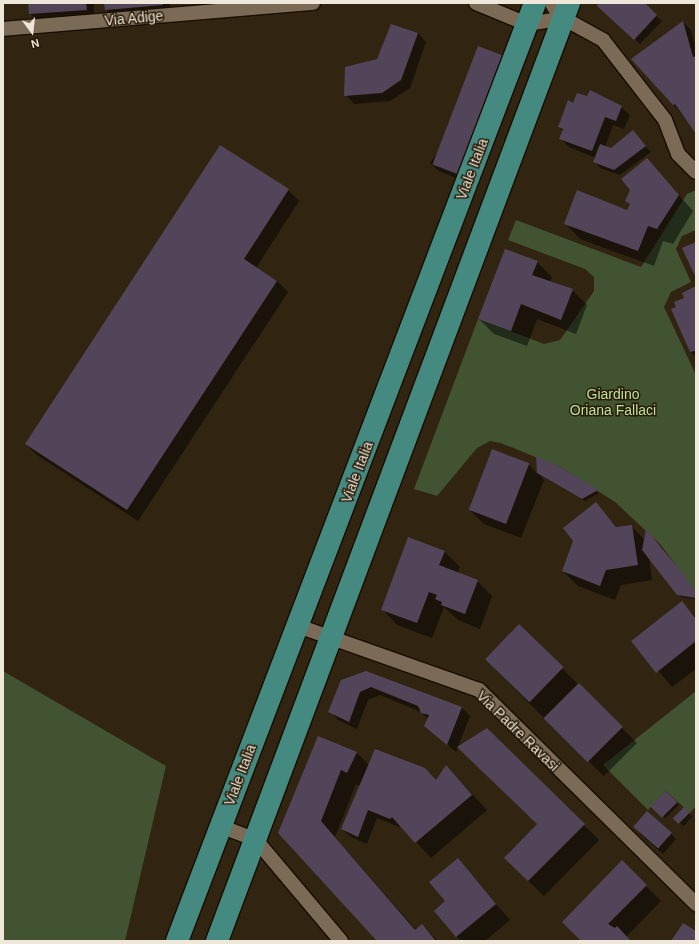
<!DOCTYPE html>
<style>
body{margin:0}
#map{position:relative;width:699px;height:944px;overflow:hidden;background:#312411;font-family:Arial,sans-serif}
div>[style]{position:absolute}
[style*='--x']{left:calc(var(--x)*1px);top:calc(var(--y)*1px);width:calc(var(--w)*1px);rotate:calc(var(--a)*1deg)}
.green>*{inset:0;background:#415331}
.shadow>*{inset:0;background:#0007;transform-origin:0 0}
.building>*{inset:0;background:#534559;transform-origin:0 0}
.roads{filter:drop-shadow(1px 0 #190d00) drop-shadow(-1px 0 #190d00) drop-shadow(0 1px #190d00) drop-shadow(0 -1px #190d00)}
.minor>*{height:14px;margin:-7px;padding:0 7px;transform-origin:7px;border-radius:7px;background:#7b6b56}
.tertiary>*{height:18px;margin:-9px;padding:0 9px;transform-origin:9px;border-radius:9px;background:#7b6b56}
.primary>*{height:22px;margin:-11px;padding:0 11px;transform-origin:11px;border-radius:11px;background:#458a81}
span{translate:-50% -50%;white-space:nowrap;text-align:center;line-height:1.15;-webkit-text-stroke:3px #271b07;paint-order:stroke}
.street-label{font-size:14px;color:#f0e7db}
.park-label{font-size:14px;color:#bee29e}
.frame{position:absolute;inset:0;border:4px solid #f0e7db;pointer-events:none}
.north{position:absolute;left:12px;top:12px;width:40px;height:40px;-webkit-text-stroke:3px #271b07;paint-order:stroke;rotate:165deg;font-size:11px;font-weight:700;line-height:16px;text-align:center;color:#f0e7db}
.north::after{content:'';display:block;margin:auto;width:14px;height:18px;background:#f0e7db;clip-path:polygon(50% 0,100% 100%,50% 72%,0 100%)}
</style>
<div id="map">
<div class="green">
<i style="clip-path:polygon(696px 190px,696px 230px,682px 236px,676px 249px,691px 282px,671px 292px,664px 307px,696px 375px,696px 593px,661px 545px,615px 502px,562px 468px,501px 443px,490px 441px,477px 448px,437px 496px,414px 489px,478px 319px,544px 344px,560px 340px,594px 291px,594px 277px,585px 269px,508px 240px,516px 220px,641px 267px,687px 194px)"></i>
<i style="clip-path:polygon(3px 671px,166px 766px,125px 941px,3px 941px)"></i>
<i style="clip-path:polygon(696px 691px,696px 806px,690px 813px,666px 791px,648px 810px,603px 765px)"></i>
</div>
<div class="shadow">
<i style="clip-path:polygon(29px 3px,94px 3px,94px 18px,38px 22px,30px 13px)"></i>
<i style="clip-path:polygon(105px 3px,170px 3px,171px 13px,114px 18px,106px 9px)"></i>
<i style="clip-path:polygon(599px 3px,641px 3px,662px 21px,640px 44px,604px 11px)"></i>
<i style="clip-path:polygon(683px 22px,691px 30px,696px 50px,696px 132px,674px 105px)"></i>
<i style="clip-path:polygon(392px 25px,418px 33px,426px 42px,410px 88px,390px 101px,354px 104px,346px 95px,378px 60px)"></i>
<i style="clip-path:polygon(503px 57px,463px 181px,439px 171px,430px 163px)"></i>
<i style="clip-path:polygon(574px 104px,621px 107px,630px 115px,624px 129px,613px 125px,605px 147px,611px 149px,633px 132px,651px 152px,620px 175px,600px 168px,595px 162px,596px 158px,569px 147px,561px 139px,563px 131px,559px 127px)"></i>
<i style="clip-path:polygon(220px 146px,288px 190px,299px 201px,256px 268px,277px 281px,288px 292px,138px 521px,37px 455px,26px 444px)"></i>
<i style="clip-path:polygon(647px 160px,693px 211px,673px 244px,663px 241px,654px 266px,580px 239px,565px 223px,628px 212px,630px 205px,626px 201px)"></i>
<i style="clip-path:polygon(537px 262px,552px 277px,550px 282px,572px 290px,587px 305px,576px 334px,537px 319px,527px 346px,494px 334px,479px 319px)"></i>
<i style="clip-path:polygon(696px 288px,696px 357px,691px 352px,678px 307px)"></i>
<i style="clip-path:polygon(537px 457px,599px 493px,585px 501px,540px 475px,544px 480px,521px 538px,484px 524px,469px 509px,528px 464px,538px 474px)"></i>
<i style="clip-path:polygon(596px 504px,618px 528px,631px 526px,645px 540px,646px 531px,663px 549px,696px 594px,696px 599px,681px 597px,649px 557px,652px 580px,621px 585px,615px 600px,578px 586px,563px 571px)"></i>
<i style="clip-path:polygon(444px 551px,460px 567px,457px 573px,477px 581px,492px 596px,480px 629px,458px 620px,444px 607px,432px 638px,397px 625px,382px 609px)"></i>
<i style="clip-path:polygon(682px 602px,696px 617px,696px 669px,672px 687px,633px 641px)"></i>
<i style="left:519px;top:625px;width:83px;height:48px;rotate:45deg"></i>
<i style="clip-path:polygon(366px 672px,462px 708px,470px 716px,456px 752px,425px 726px,428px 719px,421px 712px,380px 695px,368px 700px,357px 729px,338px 720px,330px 711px)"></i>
<i style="left:579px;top:685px;width:82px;height:47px;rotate:45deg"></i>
<i style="clip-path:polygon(487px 729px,599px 840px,544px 896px,520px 873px,538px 824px)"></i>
<i style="clip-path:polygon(356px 752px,369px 765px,437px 781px,446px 767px,487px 810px,431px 858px,401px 825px,399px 827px,377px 818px,367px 844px,351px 837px,342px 829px,360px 786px,356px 784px,335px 837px,416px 930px,422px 925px,438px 941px,378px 941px,280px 833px)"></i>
<i style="left:666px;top:792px;width:18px;height:19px;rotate:45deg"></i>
<i style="left:684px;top:809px;width:11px;height:13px;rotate:41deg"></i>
<i style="clip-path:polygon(639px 833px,671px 834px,676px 839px,663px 854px)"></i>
<i style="clip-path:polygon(458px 860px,510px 920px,485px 941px,461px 941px,456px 936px)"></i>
<i style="clip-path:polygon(622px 862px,661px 901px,626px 937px,630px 941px,582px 941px)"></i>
</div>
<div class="building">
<i style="clip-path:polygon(28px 3px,86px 3px,87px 10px,29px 14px)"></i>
<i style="clip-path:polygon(104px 3px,163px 3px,163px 5px,105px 10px)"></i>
<i style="clip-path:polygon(598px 3px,645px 3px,657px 15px,634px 40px,597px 6px)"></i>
<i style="clip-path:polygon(683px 21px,693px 57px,696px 56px,696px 134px,675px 104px,673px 105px,631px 59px)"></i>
<i style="clip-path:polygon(391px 24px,418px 33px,401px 80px,382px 93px,344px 96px,345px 67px,377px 59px)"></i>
<i style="left:478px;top:46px;width:28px;height:127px;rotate:21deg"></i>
<i style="clip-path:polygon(590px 90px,622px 106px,616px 121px,605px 117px,592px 151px,559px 139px,563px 129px,558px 127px,568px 100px,573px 103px,577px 93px,587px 96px)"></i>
<i style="clip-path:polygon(633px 130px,646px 146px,614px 170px,593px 162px,600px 144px,611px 148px)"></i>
<i style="clip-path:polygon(220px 145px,289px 189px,244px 259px,277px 281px,127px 510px,25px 444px)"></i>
<i style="clip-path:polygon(647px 158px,679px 195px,657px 229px,648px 226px,638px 251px,564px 224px,577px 190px,627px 210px,630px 204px,625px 201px,630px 190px,621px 179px)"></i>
<i style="clip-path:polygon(696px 242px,696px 278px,682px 248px)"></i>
<i style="clip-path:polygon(505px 249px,538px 261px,532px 275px,573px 289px,561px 320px,521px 304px,511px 331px,478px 319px)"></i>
<i style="clip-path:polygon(696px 286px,696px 354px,695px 351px,690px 352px,671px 309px,676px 307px,674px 302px,684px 298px,682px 293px)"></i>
<i style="left:492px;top:449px;width:40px;height:65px;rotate:21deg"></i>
<i style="clip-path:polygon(536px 456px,562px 468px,598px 490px,582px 499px,537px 473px)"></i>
<i style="clip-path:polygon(596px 502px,616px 527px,632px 525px,638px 565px,606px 570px,600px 586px,562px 571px,573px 541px,563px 528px)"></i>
<i style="clip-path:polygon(646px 529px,684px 575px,696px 593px,696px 598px,677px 595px,642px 550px)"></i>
<i style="clip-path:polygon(408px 537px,445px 551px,439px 565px,478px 580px,465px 614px,441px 605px,442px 602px,435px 599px,437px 595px,429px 592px,417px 623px,381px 610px)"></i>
<i style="clip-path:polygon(682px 601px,696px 619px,696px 641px,656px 673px,631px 641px)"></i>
<i style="left:519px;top:624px;width:62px;height:49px;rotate:44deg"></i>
<i style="clip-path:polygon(366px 671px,462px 707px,447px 745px,424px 726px,429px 715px,421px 713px,418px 706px,371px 687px,360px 692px,349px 722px,328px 712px,341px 680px)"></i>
<i style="left:579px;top:683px;width:62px;height:50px;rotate:45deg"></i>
<i style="clip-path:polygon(487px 728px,585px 824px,528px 881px,504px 858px,537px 824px,457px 747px)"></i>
<i style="clip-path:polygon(318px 736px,357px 752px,347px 773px,341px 770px,321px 821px,415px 930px,422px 924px,436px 941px,377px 941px,278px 833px)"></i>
<i style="clip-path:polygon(375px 749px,425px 768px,436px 780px,446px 765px,472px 795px,415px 843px,392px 817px,390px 819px,368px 810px,358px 837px,341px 829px)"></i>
<i style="left:666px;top:791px;width:16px;height:22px;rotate:45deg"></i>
<i style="left:684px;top:807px;width:8px;height:16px;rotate:45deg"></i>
<i style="left:647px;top:811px;width:33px;height:21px;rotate:41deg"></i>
<i style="clip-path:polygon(458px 858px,496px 904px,456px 937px,434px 911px,445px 901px,429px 882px)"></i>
<i style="clip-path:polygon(622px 860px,647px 885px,608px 924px,615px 928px,617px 926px,631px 941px,581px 941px,562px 922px)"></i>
<i style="clip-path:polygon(683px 923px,696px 931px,696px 941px,671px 941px)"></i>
</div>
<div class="roads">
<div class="minor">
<i style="--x:476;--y:3;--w:55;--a:22.4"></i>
<i style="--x:527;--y:24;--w:36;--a:-9"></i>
<i style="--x:563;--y:18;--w:46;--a:28.8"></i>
<i style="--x:603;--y:40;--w:101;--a:52.2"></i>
<i style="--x:665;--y:120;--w:36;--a:69"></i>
<i style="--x:678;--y:154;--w:25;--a:45"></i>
<i style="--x:3;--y:29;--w:311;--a:-4.8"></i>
<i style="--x:298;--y:626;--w:192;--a:19.5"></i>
<i style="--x:479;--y:690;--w:305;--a:44.6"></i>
<i style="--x:220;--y:826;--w:39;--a:21"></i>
<i style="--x:256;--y:840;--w:132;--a:49.9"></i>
</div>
<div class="tertiary">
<i style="--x:554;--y:3;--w:17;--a:59"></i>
</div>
<div class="primary">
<i style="--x:177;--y:941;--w:1004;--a:-69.11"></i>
<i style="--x:217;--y:941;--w:1002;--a:-69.43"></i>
</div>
</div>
<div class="street-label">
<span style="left:134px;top:18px;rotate:-5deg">Via Adige</span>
<span style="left:472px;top:169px;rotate:-69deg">Viale Italia</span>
<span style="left:357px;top:472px;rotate:-69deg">Viale Italia</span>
<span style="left:518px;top:731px;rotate:44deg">Via Padre Ravasi</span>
<span style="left:240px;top:775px;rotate:-69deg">Viale Italia</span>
</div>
<div class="park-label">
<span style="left:613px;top:402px">Giardino<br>Oriana Fallaci</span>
</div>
<div class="frame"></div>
<div class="north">N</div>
</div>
